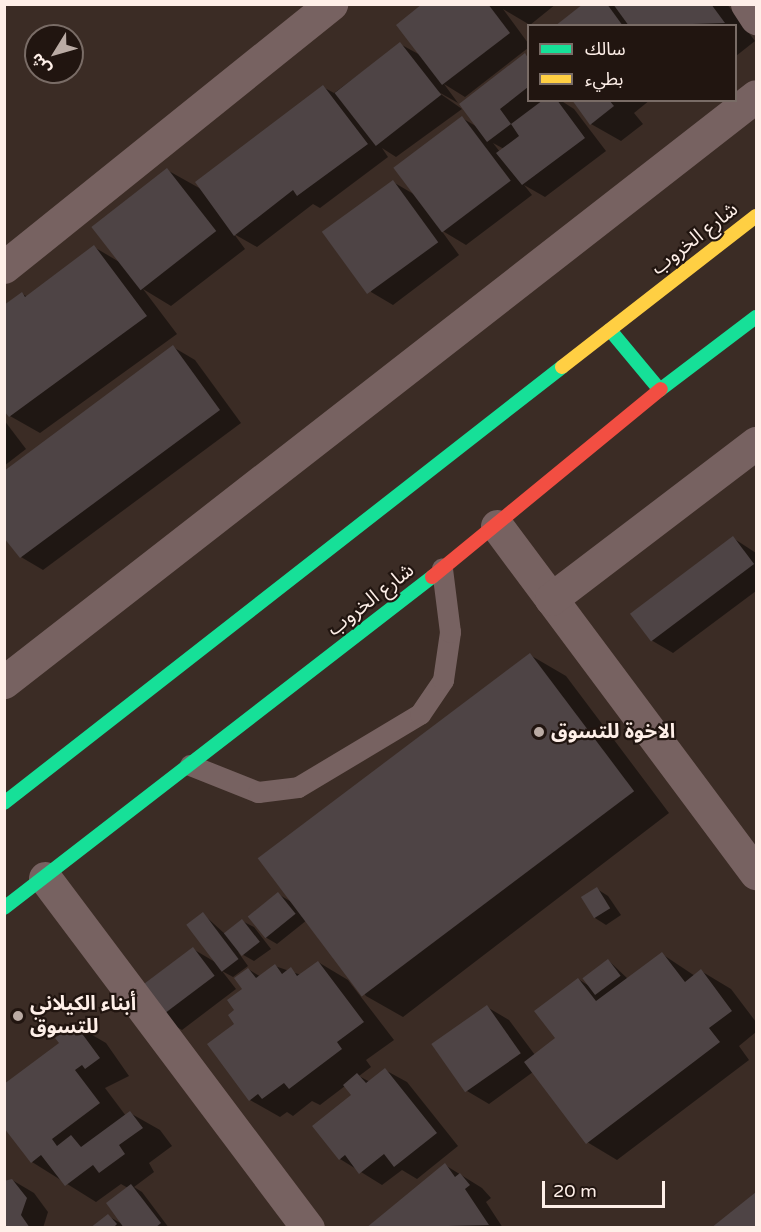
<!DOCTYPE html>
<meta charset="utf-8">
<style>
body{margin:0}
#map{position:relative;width:761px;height:1232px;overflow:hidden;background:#3b2c25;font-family:"Varela Round","Noto Sans Arabic",sans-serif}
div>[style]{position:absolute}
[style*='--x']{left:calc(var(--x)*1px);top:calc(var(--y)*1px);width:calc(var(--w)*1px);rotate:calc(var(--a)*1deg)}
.shadow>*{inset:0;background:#0007}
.building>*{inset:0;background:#4e4445;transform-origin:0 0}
.lane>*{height:21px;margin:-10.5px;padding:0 10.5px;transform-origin:10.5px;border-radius:10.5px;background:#776261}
.street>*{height:33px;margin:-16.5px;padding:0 16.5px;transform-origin:16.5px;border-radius:16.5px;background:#776261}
.fast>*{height:14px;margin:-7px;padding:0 7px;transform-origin:7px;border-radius:7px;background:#16e098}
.slow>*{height:14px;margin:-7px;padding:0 7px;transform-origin:7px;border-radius:7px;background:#ffcf43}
.jam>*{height:14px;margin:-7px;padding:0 7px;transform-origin:7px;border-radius:7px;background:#f24e42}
.dots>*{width:16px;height:16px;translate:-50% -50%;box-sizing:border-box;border:3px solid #211510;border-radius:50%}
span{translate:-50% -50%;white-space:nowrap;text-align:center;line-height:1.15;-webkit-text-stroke:4.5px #211510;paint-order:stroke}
.street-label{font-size:20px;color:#feefe8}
.poi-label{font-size:20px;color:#feefe8;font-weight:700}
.left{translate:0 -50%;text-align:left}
.frame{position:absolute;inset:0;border:6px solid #feefe8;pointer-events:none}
.legend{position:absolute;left:527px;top:24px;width:210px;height:78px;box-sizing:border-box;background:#211510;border:2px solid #796c66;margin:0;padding:8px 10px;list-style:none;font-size:18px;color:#feefe8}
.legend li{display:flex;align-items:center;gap:12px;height:30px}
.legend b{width:30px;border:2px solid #796c66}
.north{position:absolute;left:24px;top:24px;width:60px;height:60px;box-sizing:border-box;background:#211510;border:2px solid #796c66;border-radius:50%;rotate:233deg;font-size:16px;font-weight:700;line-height:24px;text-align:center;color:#feefe8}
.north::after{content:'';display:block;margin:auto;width:21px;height:27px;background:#baaba4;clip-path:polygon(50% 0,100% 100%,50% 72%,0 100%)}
.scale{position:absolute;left:542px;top:1181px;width:123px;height:27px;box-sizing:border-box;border:3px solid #feefe8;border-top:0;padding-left:8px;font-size:18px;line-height:21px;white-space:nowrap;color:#feefe8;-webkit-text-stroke:4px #211510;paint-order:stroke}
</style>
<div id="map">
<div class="shadow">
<i style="clip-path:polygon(425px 4px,556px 4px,530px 25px,503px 9px,528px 43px,528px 48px,465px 97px,444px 84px,458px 103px,435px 90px,462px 109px,396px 157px,382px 148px,388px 157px,320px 208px,313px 204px,257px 247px,234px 234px,245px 249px,171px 306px,143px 289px,177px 334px,40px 433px,10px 416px,22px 294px,28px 297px,94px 247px,121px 263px,167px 170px,201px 189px,323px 87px,334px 93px,400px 44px,422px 56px)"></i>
<i style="clip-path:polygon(585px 4px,727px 4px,755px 41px,736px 56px,736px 26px,558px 26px)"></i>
<i style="clip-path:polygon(evenodd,525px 55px,528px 57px,528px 100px,560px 100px,574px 109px,606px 151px,545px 197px,524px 185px,532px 195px,466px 245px,441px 230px,459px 255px,393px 305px,371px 292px,393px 182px,417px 196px,462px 118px,479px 128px,525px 55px,493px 143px,504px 149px,500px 152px,493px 143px)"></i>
<i style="clip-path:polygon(573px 100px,650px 100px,634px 113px,643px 124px,621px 141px,591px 124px)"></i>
<i style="clip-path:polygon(173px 347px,195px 360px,241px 423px,43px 570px,21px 557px)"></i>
<i style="clip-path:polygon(4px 420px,26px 449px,4px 466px)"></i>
<i style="clip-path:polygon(733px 538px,756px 553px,756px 591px,673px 653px,651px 640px)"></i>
<i style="clip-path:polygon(530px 655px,566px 676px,669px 813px,403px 1017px,366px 996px,307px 920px,277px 944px,265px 937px,249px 916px,278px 894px,295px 904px)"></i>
<i style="clip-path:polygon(597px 889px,608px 896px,621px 915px,606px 925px,595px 918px)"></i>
<i style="clip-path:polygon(203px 914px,225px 934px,242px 921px,254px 927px,271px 949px,254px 961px,238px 952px,248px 966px,233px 977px,222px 971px,236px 989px,182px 1030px,160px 1017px,193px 949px,215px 962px)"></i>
<i style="clip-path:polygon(662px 954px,695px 976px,701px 971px,731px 989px,756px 1022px,756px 1032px,739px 1046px,749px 1060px,617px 1160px,587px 1142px,533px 1072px,489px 1104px,467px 1091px,487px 1007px,509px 1020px,535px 1055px,557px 1038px,578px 979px,591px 987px,608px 960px,628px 979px)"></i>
<i style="clip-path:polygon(318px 962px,348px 980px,394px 1040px,366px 1060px,371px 1067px,359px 1076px,370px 1082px,385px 1070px,407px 1082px,458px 1146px,417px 1179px,402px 1170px,382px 1185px,340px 1159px,353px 1096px,345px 1086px,320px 1105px,312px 1101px,293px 1116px,287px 1112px,280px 1117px,250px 1100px,236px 1024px,248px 969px,261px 977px,275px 966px,301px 975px)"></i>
<i style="clip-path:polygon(75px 1025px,106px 1043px,129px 1076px,105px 1088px,126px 1116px,130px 1113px,160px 1130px,172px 1146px,149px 1163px,154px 1172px,134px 1187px,142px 1192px,169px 1228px,93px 1228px,108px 1216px,124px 1225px,128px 1188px,121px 1184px,96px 1202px,32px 1162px,61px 1044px)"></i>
<i style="clip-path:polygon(445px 1165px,482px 1188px,491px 1198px,486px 1202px,503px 1228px,368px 1228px)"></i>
<i style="clip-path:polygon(12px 1180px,34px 1193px,48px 1212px,43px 1228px,4px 1228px)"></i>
</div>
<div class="building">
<i style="clip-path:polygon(422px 4px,488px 4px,510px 33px,442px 85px,396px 25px)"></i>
<i style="clip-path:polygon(583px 4px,607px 4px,623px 26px,555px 26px)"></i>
<i style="clip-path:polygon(613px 4px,711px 4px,725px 23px,629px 26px)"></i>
<i style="left:400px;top:42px;width:67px;height:83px;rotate:52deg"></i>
<i style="clip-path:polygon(525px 53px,528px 58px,528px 87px,500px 109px,511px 124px,487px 142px,459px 104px)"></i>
<i style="clip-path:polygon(323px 85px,368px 144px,297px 196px,293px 190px,234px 236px,195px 182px)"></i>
<i style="clip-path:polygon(543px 100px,557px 100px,585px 138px,522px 185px,496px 153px,519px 136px,511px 124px)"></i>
<i style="clip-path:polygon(572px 100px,609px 100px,614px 106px,590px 125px)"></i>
<i style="left:462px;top:116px;width:81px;height:86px;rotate:53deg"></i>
<i style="left:167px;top:168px;width:80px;height:96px;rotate:52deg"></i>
<i style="left:393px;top:180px;width:77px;height:88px;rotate:54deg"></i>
<i style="clip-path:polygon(94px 245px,147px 316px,9px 417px,4px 411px,4px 305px,22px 292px,25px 297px)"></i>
<i style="clip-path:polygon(173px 345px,220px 410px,20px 558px,4px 538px,4px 471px)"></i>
<i style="left:733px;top:536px;width:35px;height:129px;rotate:53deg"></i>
<i style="left:530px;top:653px;width:173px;height:341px;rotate:53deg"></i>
<i style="left:597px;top:887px;width:25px;height:19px;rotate:58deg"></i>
<i style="left:278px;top:892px;width:28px;height:39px;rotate:51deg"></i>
<i style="left:203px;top:912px;width:59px;height:21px;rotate:53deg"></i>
<i style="left:242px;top:919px;width:29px;height:23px;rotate:52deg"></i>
<i style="left:193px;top:947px;width:36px;height:69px;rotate:53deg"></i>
<i style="clip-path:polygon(662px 952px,685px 982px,701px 969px,732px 1011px,709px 1028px,720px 1042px,586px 1144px,524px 1062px,555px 1038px,534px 1011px,578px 978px,596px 1001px)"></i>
<i style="left:608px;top:959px;width:21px;height:32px;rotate:53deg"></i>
<i style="clip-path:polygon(318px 961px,364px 1022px,337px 1042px,342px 1049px,289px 1089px,284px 1083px,262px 1099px,258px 1094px,249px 1101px,207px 1044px,234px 1024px,228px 1015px,234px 1010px,227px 1000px,242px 989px,234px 978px,248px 968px,256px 978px,275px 964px,282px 974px,291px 967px,297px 976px)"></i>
<i style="left:487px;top:1005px;width:59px;height:68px;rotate:55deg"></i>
<i style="clip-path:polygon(75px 1024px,100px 1058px,85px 1069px,82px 1065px,75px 1070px,100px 1103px,52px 1139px,57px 1146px,71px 1135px,81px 1147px,130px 1111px,143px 1128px,119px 1145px,125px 1154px,99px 1173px,93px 1165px,65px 1186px,41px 1155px,31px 1163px,4px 1128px,4px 1084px,59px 1043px,55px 1038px)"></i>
<i style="clip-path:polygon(385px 1068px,437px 1133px,394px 1167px,384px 1154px,359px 1174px,345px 1155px,339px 1160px,312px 1126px,351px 1095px,343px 1085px,357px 1073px,366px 1083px)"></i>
<i style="clip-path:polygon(445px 1163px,455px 1177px,460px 1173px,470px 1185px,465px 1189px,489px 1225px,366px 1228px)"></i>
<i style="clip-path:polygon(12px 1179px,27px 1198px,21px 1215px,30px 1228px,4px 1228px,4px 1181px)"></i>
<i style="clip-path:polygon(131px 1184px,161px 1223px,155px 1228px,124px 1228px,106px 1203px)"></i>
<i style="clip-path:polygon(756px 1192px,756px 1228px,711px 1228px)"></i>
<i style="clip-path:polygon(108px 1214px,117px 1224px,113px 1228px,90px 1228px)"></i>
</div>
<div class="lane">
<i style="--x:190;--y:765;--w:73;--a:21.7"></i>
<i style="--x:258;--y:792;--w:40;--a:-7.1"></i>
<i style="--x:298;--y:787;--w:142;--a:-30.9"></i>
<i style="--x:420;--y:714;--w:41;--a:-55.9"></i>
<i style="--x:443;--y:680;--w:49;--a:-81.7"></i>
<i style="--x:450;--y:632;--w:64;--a:-97.2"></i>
</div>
<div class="street">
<i style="--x:747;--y:4;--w:17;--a:57"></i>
<i style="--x:4;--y:267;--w:420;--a:-38.8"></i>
<i style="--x:497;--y:526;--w:433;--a:53.3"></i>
<i style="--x:551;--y:599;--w:258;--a:-37.3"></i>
<i style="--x:4;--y:682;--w:953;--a:-37.93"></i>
<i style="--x:45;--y:878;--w:438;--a:53.1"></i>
</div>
<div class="fast">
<i style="--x:610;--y:330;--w:78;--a:50.2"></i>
<i style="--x:661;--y:389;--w:119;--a:-37.2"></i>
<i style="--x:4;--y:803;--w:708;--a:-38"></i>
<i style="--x:4;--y:908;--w:541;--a:-37.72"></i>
</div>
<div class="slow">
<i style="--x:562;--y:367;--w:246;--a:-37.9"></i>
</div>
<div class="jam">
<i style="--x:432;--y:577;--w:296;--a:-39.4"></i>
</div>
<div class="dots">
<i style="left:539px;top:732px;background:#baaba4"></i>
<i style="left:18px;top:1016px;background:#baaba4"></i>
</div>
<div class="street-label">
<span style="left:695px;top:239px;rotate:-38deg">شارع الخروب</span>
<span style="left:371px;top:600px;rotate:-38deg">شارع الخروب</span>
</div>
<div class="poi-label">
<span class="left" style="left:551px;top:732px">الاخوة للتسوق</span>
<span class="left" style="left:30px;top:1016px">أبناء الكيلاني<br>للتسوق</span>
</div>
<div class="frame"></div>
<ul class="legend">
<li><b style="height:8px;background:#16e098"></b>سالك</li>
<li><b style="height:8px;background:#ffcf43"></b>بطيء</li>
</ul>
<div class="north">ش</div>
<div class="scale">20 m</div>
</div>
